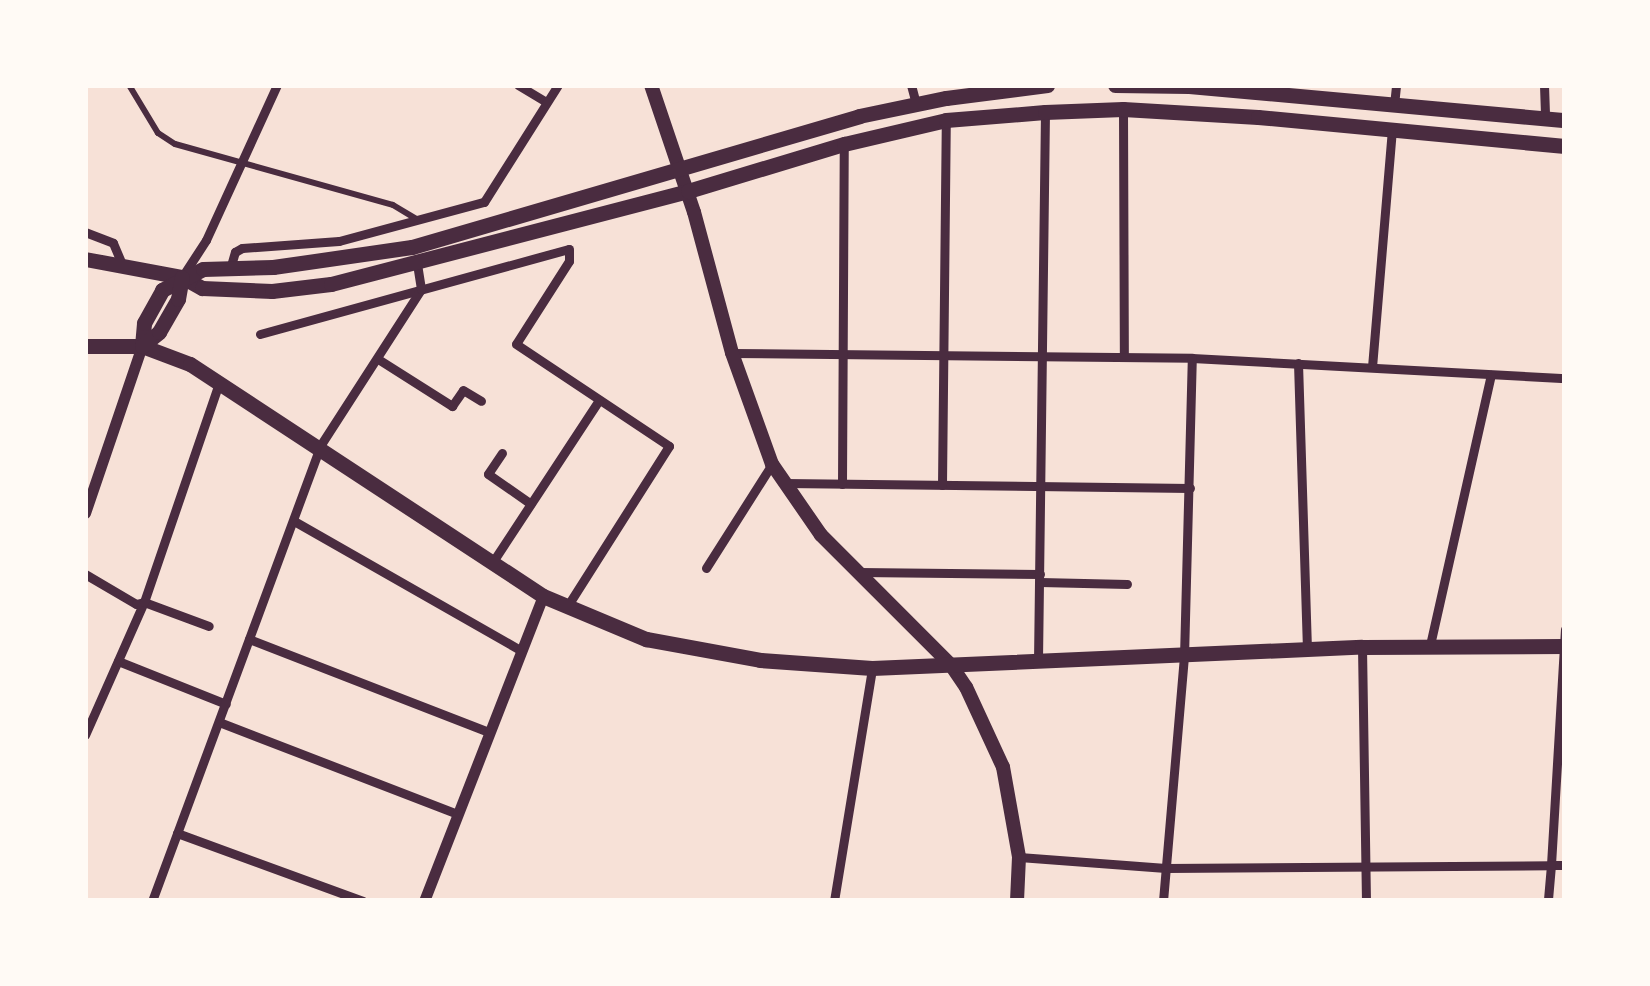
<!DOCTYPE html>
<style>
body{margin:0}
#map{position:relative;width:1650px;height:986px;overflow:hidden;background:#f7e1d7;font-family:"Public Sans",sans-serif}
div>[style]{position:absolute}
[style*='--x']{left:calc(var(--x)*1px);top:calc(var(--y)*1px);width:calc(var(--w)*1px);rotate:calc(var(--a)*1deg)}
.pedestrian>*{height:6px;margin:-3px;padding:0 3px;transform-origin:3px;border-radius:3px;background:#4a2c40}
.minor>*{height:9px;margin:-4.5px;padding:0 4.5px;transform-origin:4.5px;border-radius:4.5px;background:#4a2c40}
.tertiary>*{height:11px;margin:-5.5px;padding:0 5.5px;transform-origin:5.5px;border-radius:5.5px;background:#4a2c40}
.primary>*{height:14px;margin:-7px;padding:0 7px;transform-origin:7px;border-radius:7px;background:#4a2c40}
.trunk>*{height:15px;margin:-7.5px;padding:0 7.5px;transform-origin:7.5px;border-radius:7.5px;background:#4a2c40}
span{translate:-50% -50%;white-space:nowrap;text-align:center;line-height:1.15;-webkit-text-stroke:10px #fffaf5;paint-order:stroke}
.frame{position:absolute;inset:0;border:88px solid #fffaf5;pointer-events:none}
</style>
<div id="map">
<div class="pedestrian">
<i style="--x:129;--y:85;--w:56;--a:58.9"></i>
<i style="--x:158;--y:133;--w:20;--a:33"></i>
<i style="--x:175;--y:144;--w:226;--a:15.6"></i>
<i style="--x:393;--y:205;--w:27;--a:31"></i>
</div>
<div class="minor">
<i style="--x:518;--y:85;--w:33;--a:31"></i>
<i style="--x:911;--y:85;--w:20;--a:75"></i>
<i style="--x:1544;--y:85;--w:33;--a:88"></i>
<i style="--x:1394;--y:105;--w:20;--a:-84"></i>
<i style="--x:1123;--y:109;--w:248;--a:89.8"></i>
<i style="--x:85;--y:232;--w:30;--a:21"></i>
<i style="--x:113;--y:243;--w:26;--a:67"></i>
<i style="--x:230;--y:269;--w:18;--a:-74"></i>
<i style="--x:235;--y:252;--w:8;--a:-30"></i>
<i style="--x:242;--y:248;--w:97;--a:-4.1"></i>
<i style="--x:339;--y:241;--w:150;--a:-15.1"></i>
<i style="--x:484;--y:202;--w:138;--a:-57.7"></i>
<i style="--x:182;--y:277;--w:44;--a:-57"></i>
<i style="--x:206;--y:240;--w:170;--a:-65.4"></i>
<i style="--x:260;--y:334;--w:320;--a:-15.4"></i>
<i style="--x:569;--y:249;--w:12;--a:90"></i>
<i style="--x:569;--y:261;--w:98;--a:122.6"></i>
<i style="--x:516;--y:344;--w:184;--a:33.7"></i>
<i style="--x:669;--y:446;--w:191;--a:122.4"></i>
<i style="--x:732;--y:353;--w:460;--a:0.6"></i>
<i style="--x:1192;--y:358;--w:374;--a:3.1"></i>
<i style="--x:378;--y:359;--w:88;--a:32.4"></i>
<i style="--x:452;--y:406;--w:19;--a:-55"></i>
<i style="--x:463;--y:390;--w:21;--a:31"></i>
<i style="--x:1298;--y:363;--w:287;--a:88.2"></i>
<i style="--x:1372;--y:367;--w:238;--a:-85.2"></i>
<i style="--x:502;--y:453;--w:25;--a:124"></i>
<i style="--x:488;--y:474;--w:52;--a:34.9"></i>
<i style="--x:785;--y:483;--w:405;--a:0.7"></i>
<i style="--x:842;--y:484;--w:340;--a:-89.7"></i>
<i style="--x:942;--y:485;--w:365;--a:-89.4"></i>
<i style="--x:294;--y:521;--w:262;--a:29.7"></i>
<i style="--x:492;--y:563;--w:195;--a:-56.7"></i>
<i style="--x:706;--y:568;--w:123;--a:-57.6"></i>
<i style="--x:859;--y:572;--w:181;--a:0.6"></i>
<i style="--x:85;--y:574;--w:59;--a:30.5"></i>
<i style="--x:136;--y:604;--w:8;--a:-14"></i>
<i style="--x:144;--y:602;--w:69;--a:20.3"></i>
<i style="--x:1040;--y:582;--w:87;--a:1.3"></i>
<i style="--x:1565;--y:629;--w:236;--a:93.4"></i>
<i style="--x:1551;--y:865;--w:14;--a:0"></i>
<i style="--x:249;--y:639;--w:257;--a:21.2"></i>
<i style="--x:1430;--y:645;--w:277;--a:-77.3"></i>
<i style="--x:1362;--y:647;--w:254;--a:89.1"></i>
<i style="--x:118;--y:661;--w:116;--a:21.7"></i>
<i style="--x:1038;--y:661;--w:549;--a:-89.27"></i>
<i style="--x:219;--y:722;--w:256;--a:21.1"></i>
<i style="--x:85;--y:735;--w:145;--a:-66.1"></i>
<i style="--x:144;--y:602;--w:231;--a:-71.1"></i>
<i style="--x:177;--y:833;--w:198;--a:20.1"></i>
<i style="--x:1019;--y:857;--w:147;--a:4.3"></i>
<i style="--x:1166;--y:868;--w:385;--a:-0.4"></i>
<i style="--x:1551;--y:865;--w:36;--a:95"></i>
<i style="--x:152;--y:901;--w:485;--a:-69.7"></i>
<i style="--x:320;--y:446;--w:187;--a:-57.2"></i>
<i style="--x:421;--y:289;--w:24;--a:-99"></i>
<i style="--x:834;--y:901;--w:236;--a:-80.7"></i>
<i style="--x:1163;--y:901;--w:245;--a:-85.1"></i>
<i style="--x:1184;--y:657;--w:299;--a:-88.5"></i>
</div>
<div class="tertiary">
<i style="--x:85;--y:513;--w:176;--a:-71.2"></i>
<i style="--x:424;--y:901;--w:327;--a:-68.7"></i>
</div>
<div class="primary">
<i style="--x:651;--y:85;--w:134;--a:71.3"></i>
<i style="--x:694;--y:212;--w:146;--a:74.9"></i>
<i style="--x:732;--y:353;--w:118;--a:70.2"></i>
<i style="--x:772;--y:464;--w:86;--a:55.4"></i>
<i style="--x:821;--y:535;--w:184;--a:45"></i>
<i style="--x:951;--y:665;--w:27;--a:56"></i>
<i style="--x:966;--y:687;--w:88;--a:65.2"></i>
<i style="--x:1003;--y:767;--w:91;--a:79.9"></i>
<i style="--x:1019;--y:857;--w:44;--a:92.6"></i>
</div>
<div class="trunk">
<i style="--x:1115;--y:85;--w:74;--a:0.8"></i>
<i style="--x:1189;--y:86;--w:378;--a:5.2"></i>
<i style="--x:85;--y:259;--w:99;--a:10.5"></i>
<i style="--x:182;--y:277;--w:23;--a:29"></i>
<i style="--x:202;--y:288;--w:70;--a:2.5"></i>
<i style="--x:272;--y:291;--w:59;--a:-6.8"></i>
<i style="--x:331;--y:284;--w:369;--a:-14.6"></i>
<i style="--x:688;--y:191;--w:163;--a:-16.8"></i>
<i style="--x:844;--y:144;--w:105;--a:-13.2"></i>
<i style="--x:946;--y:120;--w:99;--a:-4.6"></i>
<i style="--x:1045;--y:112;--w:78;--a:-2.2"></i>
<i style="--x:1123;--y:109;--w:135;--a:3.4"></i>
<i style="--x:1258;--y:117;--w:308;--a:5.4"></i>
<i style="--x:85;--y:346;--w:57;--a:0"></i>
<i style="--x:142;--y:346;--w:51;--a:20.6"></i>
<i style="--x:190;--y:364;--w:422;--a:33.3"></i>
<i style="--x:543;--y:596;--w:112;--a:22.7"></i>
<i style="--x:646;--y:639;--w:116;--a:10.4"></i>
<i style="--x:760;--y:660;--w:112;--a:4.1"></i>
<i style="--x:872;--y:668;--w:490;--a:-2.5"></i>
<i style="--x:1362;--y:647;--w:203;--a:-0.3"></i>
<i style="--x:142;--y:346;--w:23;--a:-85"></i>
<i style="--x:144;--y:323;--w:38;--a:-61"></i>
<i style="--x:162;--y:290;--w:46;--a:-27.1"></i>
<i style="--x:203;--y:269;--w:70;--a:-1.6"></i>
<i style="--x:273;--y:267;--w:140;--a:-8.2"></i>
<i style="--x:412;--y:247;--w:466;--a:-16.3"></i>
<i style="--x:859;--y:116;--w:89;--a:-11.7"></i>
<i style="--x:946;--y:98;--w:102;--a:-7.3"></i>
<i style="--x:142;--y:346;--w:22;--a:-39"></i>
<i style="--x:159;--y:332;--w:38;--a:-60"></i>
<i style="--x:178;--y:299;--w:22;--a:-80"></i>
</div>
<div class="frame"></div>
</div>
